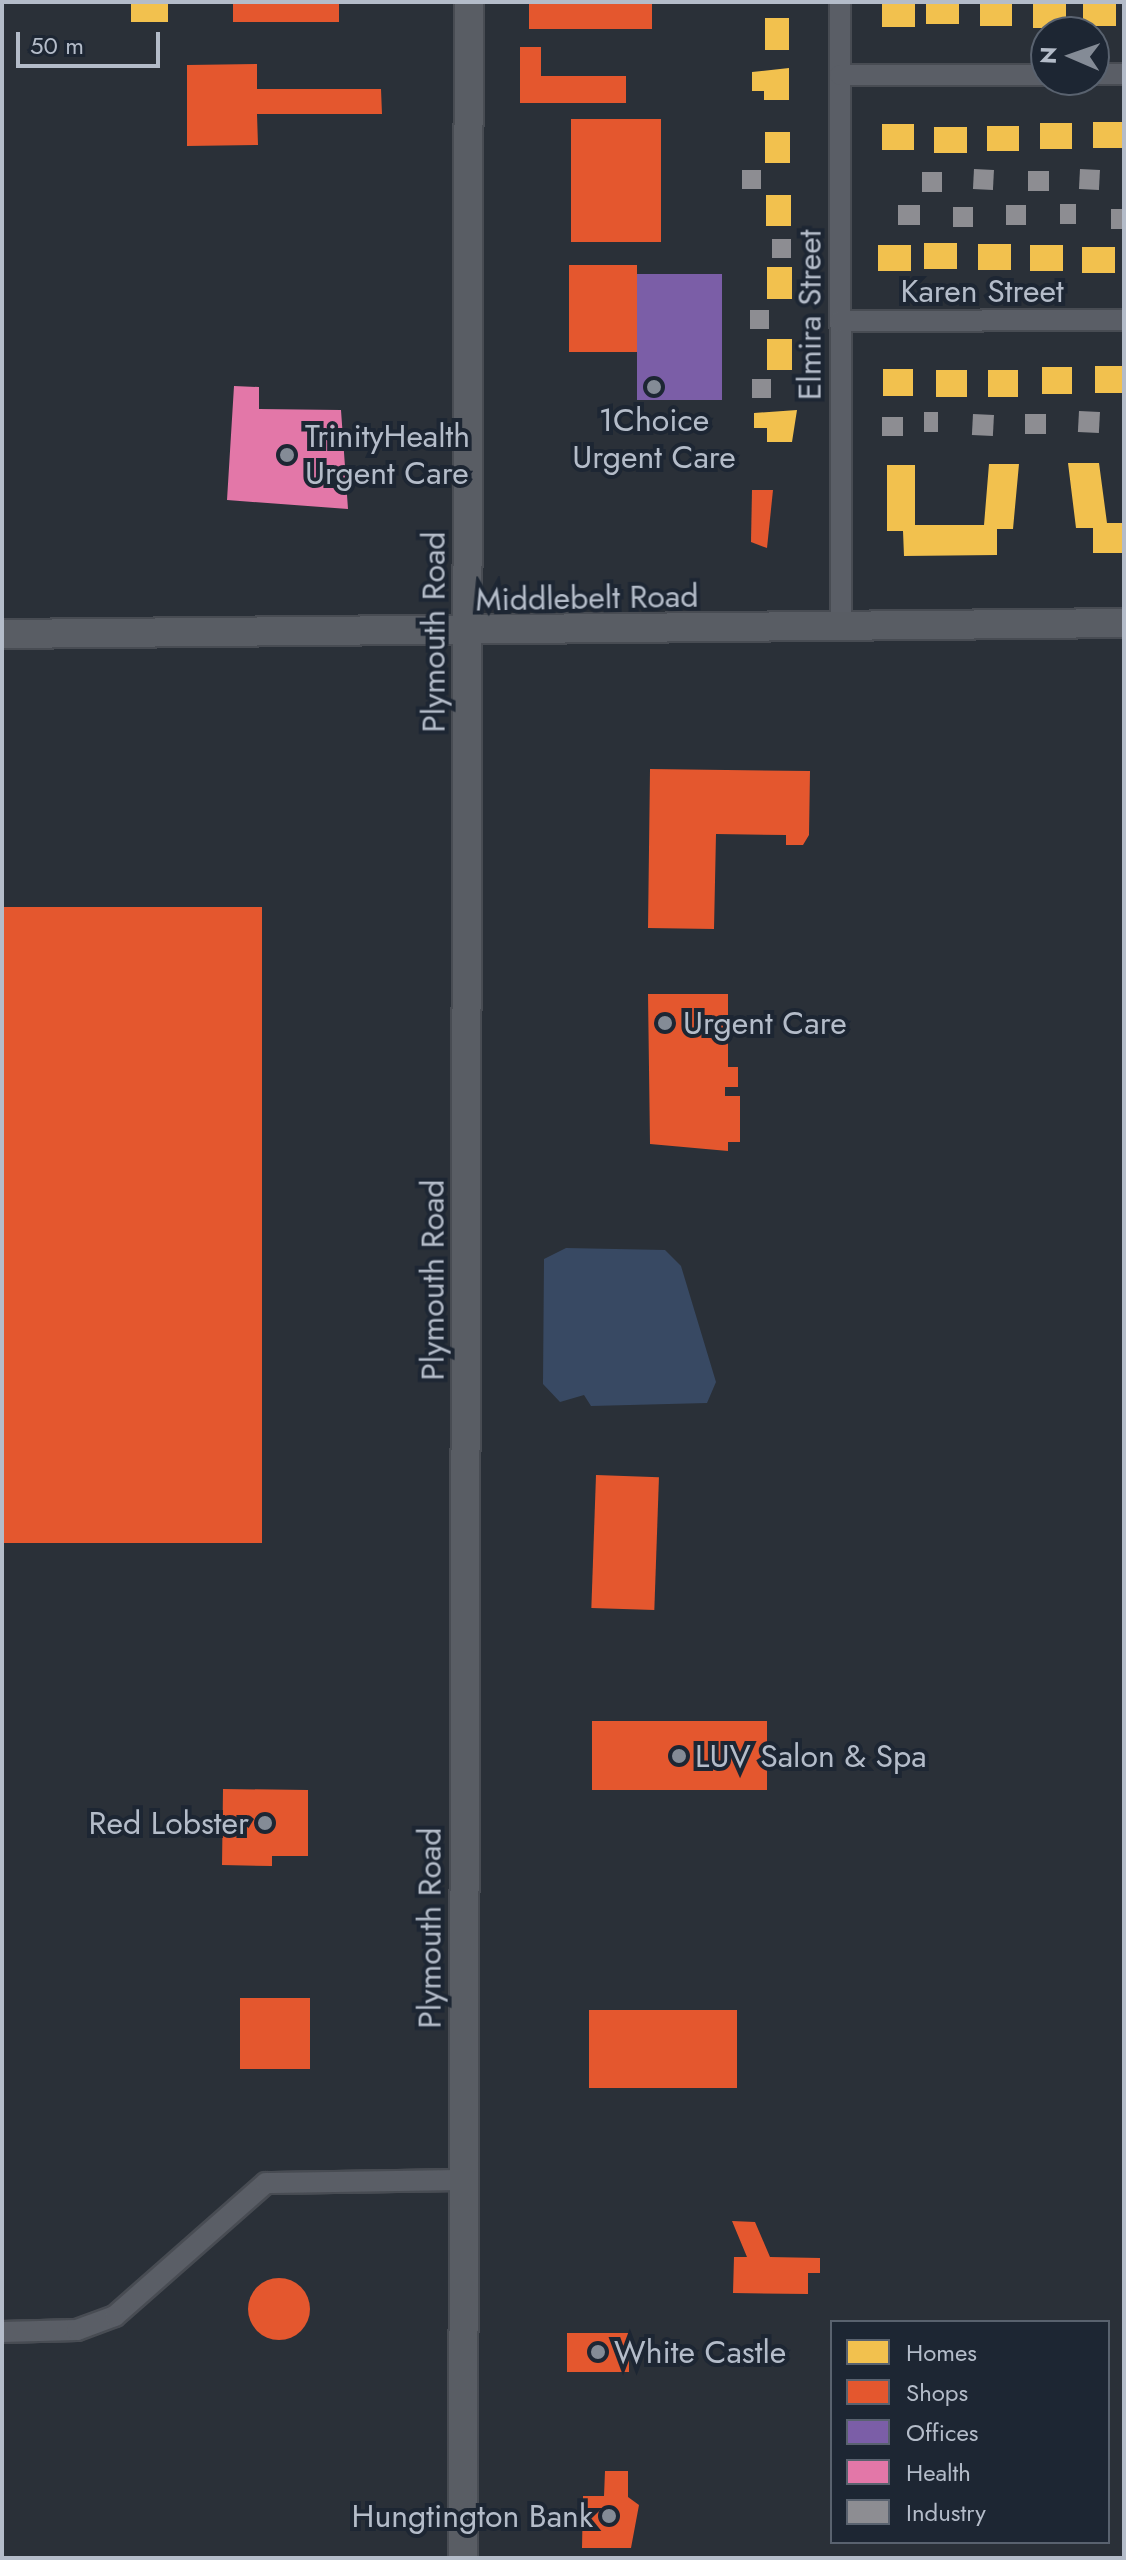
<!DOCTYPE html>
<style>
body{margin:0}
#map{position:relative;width:1126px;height:2560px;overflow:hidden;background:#2a3038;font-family:Jost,sans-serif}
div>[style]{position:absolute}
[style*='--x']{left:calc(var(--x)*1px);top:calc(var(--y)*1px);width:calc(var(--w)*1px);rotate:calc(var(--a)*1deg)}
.water>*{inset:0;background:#384963}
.homes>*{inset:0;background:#f2c14e;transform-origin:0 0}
.shops>*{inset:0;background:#e4572e;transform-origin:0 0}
.round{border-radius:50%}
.offices>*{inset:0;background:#7b5ea7;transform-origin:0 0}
.health>*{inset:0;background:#e377a8}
.industry>*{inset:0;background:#8d8d92;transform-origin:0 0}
.roads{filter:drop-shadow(2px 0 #484c53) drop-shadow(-2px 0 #484c53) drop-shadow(0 2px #484c53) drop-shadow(0 -2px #484c53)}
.minor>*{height:20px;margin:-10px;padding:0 10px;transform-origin:10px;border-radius:10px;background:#5a5e66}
.secondary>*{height:28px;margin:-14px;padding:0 14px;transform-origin:14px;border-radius:14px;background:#595d64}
.dots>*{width:22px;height:22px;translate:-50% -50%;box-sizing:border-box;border:4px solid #1d2633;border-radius:50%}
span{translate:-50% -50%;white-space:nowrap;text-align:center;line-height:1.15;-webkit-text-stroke:8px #1d2633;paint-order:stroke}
.street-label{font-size:32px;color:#b4bcc9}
.poi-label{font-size:32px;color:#b4bcc9}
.left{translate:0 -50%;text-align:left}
.right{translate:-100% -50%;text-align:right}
.frame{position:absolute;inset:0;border:4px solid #b4bcc9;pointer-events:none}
.legend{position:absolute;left:830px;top:2320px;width:280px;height:224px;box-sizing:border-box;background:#1d2633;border:2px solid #59626f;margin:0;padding:10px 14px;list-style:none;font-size:24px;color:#b4bcc9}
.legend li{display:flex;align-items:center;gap:16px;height:40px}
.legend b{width:40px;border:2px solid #59626f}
.north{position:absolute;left:1030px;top:16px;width:80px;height:80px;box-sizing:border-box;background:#1d2633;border:2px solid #59626f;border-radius:50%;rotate:272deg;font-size:22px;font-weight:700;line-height:32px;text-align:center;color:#b4bcc9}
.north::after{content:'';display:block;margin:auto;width:28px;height:36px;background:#848b96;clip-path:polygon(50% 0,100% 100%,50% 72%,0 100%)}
.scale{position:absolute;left:16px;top:32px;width:144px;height:36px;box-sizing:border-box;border:4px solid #b4bcc9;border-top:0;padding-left:10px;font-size:24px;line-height:28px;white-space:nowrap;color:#b4bcc9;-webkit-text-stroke:6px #1d2633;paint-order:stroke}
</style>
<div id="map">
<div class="water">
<i style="clip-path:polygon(566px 1248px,665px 1250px,681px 1266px,716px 1382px,707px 1403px,591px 1406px,584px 1395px,560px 1402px,543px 1384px,544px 1259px)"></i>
</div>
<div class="homes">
<i style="left:131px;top:2px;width:37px;height:20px"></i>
<i style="left:882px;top:2px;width:33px;height:25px"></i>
<i style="left:926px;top:2px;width:33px;height:22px"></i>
<i style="left:980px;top:2px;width:32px;height:24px"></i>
<i style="left:1033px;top:2px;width:33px;height:26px"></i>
<i style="left:1083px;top:2px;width:33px;height:24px"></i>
<i style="left:765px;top:18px;width:24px;height:32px"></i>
<i style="clip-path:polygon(789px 68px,789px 100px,764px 100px,764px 91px,752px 91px,752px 72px)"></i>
<i style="left:1093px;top:122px;width:31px;height:26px"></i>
<i style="left:1040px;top:123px;width:32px;height:26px"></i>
<i style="left:882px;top:124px;width:32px;height:26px"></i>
<i style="left:987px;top:126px;width:32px;height:25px"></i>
<i style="left:934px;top:127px;width:33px;height:26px"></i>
<i style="left:765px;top:132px;width:25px;height:31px"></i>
<i style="left:766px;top:195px;width:25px;height:31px"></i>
<i style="left:924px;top:243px;width:33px;height:26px"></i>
<i style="left:978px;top:244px;width:33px;height:26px"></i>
<i style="left:878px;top:245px;width:33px;height:26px"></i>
<i style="left:1030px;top:245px;width:33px;height:26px"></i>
<i style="left:1082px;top:247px;width:33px;height:26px"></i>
<i style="left:767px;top:267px;width:25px;height:32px"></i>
<i style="left:767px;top:339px;width:25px;height:31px"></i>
<i style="left:1095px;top:366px;width:29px;height:27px"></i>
<i style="left:1042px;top:367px;width:30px;height:27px"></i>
<i style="left:883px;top:369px;width:30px;height:27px"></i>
<i style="left:936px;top:370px;width:31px;height:27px"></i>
<i style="left:988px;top:370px;width:30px;height:27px"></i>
<i style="clip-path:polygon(797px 410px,792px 442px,767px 442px,767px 428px,754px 428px,754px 413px)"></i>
<i style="clip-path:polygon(1068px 463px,1099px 463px,1107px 523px,1124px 523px,1124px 553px,1093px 553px,1093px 528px,1076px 528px)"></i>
<i style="clip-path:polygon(989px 464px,1019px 464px,1013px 529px,997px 529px,997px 555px,904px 556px,903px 531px,887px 531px,887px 465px,915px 465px,915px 525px,984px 525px)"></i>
</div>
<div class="shops">
<i style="left:233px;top:2px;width:106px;height:20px"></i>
<i style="left:529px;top:2px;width:123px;height:27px"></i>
<i style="clip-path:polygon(520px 47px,541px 47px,541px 76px,626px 76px,626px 103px,520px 103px)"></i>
<i style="clip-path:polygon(257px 64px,257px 89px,381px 89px,382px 114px,257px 114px,258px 145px,187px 146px,187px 65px)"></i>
<i style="left:661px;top:119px;width:123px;height:90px;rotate:90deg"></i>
<i style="left:569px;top:265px;width:68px;height:87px"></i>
<i style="clip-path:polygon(752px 490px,773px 490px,767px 548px,751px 542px)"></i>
<i style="clip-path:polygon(650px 769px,810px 771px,809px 835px,803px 845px,786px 845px,786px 835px,716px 834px,714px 929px,648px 928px)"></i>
<i style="left:2px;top:907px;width:260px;height:636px"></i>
<i style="clip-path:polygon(648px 994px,728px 994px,728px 1067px,738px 1067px,738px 1087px,725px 1087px,725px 1096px,740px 1096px,740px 1142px,728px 1142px,728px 1151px,650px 1144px)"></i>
<i style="left:596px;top:1475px;width:63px;height:133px;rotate:2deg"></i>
<i style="left:592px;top:1721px;width:175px;height:69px"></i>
<i style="clip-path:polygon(223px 1789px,308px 1790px,308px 1856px,272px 1856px,272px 1866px,222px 1865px)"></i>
<i style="left:240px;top:1998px;width:70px;height:71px"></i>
<i style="left:589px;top:2010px;width:148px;height:78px"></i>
<i style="clip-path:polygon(732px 2221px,755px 2222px,770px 2257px,820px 2258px,820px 2273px,808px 2273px,808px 2294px,733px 2293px,734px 2257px,747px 2257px)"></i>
<i class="round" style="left:248px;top:2278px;width:62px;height:62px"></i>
<i style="left:567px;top:2333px;width:62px;height:39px"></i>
<i style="clip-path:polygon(605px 2471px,628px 2471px,628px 2497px,639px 2505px,631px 2548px,582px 2548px,583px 2496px,604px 2496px)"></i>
</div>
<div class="offices">
<i style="left:637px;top:274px;width:85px;height:126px"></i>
</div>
<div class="health">
<i style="clip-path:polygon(234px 386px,259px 387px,259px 409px,341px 410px,348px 509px,227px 500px)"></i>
</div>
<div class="industry">
<i style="left:974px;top:169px;width:20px;height:20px;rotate:3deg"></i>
<i style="left:1080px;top:169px;width:20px;height:20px;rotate:3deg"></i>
<i style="left:742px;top:170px;width:19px;height:19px"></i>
<i style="left:1028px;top:171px;width:21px;height:20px"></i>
<i style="left:922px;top:172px;width:20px;height:20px"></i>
<i style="left:1060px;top:204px;width:16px;height:20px"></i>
<i style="left:898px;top:205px;width:22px;height:20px"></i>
<i style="left:1006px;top:205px;width:20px;height:20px"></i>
<i style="left:953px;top:207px;width:20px;height:20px"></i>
<i style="left:1111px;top:209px;width:13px;height:20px"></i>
<i style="left:772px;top:239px;width:19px;height:19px"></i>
<i style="left:750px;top:310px;width:19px;height:19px"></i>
<i style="left:752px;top:379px;width:19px;height:19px"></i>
<i style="left:1079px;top:411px;width:21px;height:21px;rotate:3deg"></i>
<i style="left:924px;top:412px;width:14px;height:20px"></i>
<i style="left:973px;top:414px;width:21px;height:21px;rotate:3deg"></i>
<i style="left:1025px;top:414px;width:21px;height:20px"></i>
<i style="left:882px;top:417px;width:21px;height:19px"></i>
</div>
<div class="roads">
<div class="minor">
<i style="--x:840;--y:2;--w:626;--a:89.91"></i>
<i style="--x:1094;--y:74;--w:30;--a:0"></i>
<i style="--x:840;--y:75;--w:206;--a:0"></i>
<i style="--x:840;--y:321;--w:284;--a:-0.2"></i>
<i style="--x:2;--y:2332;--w:75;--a:-1.5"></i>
<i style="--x:77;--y:2330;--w:40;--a:-20.2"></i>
<i style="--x:115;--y:2316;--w:201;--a:-41.4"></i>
<i style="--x:266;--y:2183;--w:199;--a:-0.9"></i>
</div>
<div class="secondary">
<i style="--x:2;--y:634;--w:1122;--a:-0.56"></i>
<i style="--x:463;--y:2558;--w:2556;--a:-89.87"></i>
</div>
</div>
<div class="dots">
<i style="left:654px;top:387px;background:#848b96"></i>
<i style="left:287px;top:455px;background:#848b96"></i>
<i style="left:665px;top:1023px;background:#848b96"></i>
<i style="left:679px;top:1756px;background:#848b96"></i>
<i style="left:265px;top:1823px;background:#848b96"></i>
<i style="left:598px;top:2352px;background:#848b96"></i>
<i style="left:609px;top:2516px;background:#848b96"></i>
</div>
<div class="street-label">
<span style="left:982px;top:291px">Karen Street</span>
<span style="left:810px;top:315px;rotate:-90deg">Elmira Street</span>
<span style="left:587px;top:598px;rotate:-1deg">Middlebelt Road</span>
<span style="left:434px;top:632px;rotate:-90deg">Plymouth Road</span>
<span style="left:433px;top:1280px;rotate:-90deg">Plymouth Road</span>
<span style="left:430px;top:1928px;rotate:-90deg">Plymouth Road</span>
</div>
<div class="poi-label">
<span style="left:654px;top:439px">1Choice<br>Urgent Care</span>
<span class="left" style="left:305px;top:455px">TrinityHealth<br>Urgent Care</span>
<span class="left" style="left:683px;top:1023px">Urgent Care</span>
<span class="left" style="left:695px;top:1756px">LUV Salon &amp; Spa</span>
<span class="right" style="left:249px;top:1823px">Red Lobster</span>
<span class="left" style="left:614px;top:2352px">White Castle</span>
<span class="right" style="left:593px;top:2516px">Hungtington Bank</span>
</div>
<div class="frame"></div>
<ul class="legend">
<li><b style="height:22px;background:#f2c14e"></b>Homes</li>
<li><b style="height:22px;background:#e4572e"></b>Shops</li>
<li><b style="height:22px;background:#7b5ea7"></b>Offices</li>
<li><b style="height:22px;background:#e377a8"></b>Health</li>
<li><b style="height:22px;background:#8d8d92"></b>Industry</li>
</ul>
<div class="north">N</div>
<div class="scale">50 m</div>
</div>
